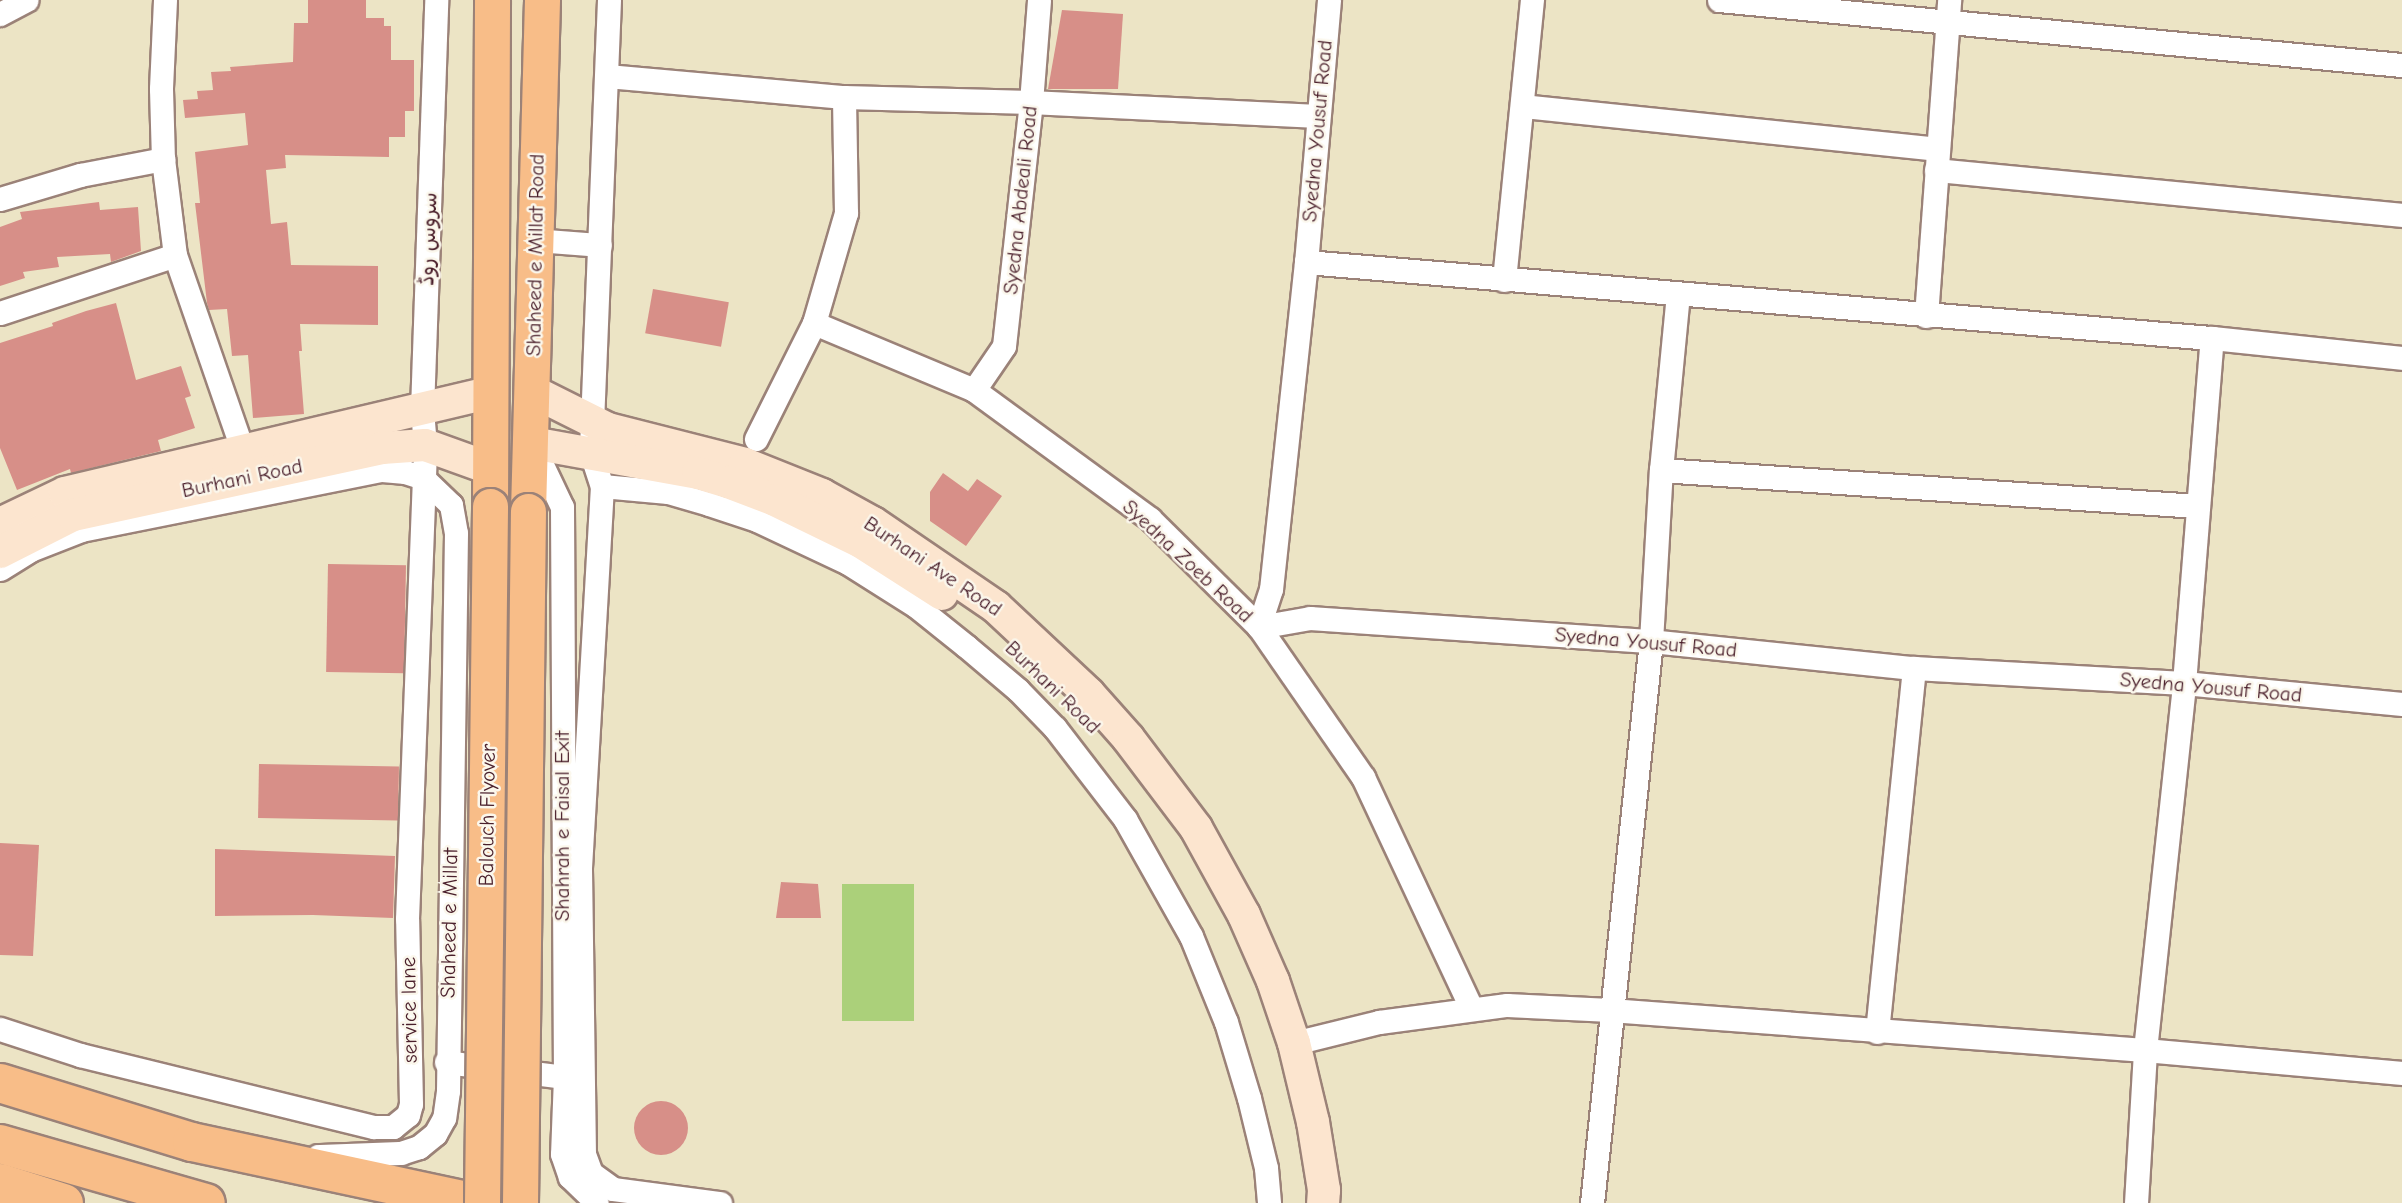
<!DOCTYPE html>
<meta charset="utf-8">
<style>
body{margin:0}
#map{position:relative;width:2402px;height:1203px;overflow:hidden;background:#ece4c5;font-family:"Comic Neue","Playpen Sans Arabic",sans-serif}
div>[style]{position:absolute}
[style*='--x']{left:calc(var(--x)*1px);top:calc(var(--y)*1px);width:calc(var(--w)*1px);rotate:calc(var(--a)*1deg)}
.green>*{inset:0;background:#abd07a;transform-origin:0 0}
.building>*{inset:0;background:#d78f88;transform-origin:0 0}
.round{border-radius:50%}
.roads{filter:drop-shadow(2px 0 #9b8278) drop-shadow(-2px 0 #9b8278) drop-shadow(0 2px #9b8278) drop-shadow(0 -2px #9b8278)}
.street>*{height:23px;margin:-11.5px;padding:0 11.5px;transform-origin:11.5px;border-radius:11.5px;background:#fff}
.secondary>*{height:32px;margin:-16px;padding:0 16px;transform-origin:16px;border-radius:16px;background:#fce5cf}
.primary>*{height:35px;margin:-17.5px;padding:0 17.5px;transform-origin:17.5px;border-radius:17.5px;background:#f8bd88}
.highway>*{height:38px;margin:-19px;padding:0 19px;transform-origin:19px;border-radius:19px;background:#f8bd88}
.bridges{filter:drop-shadow(2px 0 #9b8278) drop-shadow(-2px 0 #9b8278) drop-shadow(0 2px #9b8278) drop-shadow(0 -2px #9b8278)}
.primary-bridge>*{height:35px;margin:-17.5px;padding:0 17.5px;transform-origin:17.5px;border-radius:17.5px;background:#f8bd88}
span{translate:-50% -50%;white-space:nowrap;text-align:center;line-height:1.15;-webkit-text-stroke:5px #fbf7ec;paint-order:stroke}
.street-label{font-size:21px;color:#4a1f2b}
</style>
<div id="map">
<div class="green">
<i style="left:842px;top:884px;width:72px;height:137px"></i>
</div>
<div class="building">
<i style="clip-path:polygon(308px 0,366px 0,366px 18px,384px 18px,384px 26px,391px 26px,391px 60px,414px 60px,414px 111px,405px 111px,405px 137px,389px 137px,389px 157px,285px 155px,286px 168px,266px 170px,271px 224px,287px 222px,291px 265px,378px 266px,378px 325px,300px 324px,302px 351px,299px 351px,304px 414px,253px 418px,248px 355px,232px 356px,227px 309px,209px 310px,207px 303px,195px 203px,200px 203px,195px 152px,248px 145px,245px 113px,185px 118px,183px 100px,198px 99px,197px 91px,213px 90px,211px 72px,231px 71px,230px 67px,293px 62px,294px 23px,308px 23px)"></i>
<i style="clip-path:polygon(1062px 10px,1123px 14px,1118px 89px,1048px 89px)"></i>
<i style="clip-path:polygon(99px 202px,100px 210px,138px 207px,141px 251px,111px 262px,110px 254px,57px 257px,59px 267px,23px 272px,25px 278px,0 286px,0 227px,22px 219px,20px 212px)"></i>
<i style="left:653px;top:289px;width:77px;height:45px;rotate:10deg"></i>
<i style="clip-path:polygon(116px 303px,136px 380px,181px 366px,191px 396px,185px 398px,195px 428px,158px 440px,161px 451px,71px 473px,70px 469px,17px 490px,0 448px,0 343px,53px 326px,52px 323px,86px 311px)"></i>
<i style="clip-path:polygon(943px 473px,968px 491px,977px 479px,1002px 496px,966px 546px,930px 521px,930px 492px)"></i>
<i style="left:328px;top:564px;width:78px;height:108px;rotate:1deg"></i>
<i style="left:259px;top:764px;width:140px;height:54px;rotate:1deg"></i>
<i style="clip-path:polygon(0 843px,39px 845px,33px 956px,0 955px)"></i>
<i style="clip-path:polygon(215px 849px,395px 856px,393px 918px,313px 915px,215px 916px)"></i>
<i style="clip-path:polygon(781px 882px,818px 884px,821px 918px,776px 918px)"></i>
<i class="round" style="left:634px;top:1101px;width:54px;height:54px"></i>
</div>
<div class="roads">
<div class="street">
<i style="--x:165;--y:0;--w:89;--a:92.6"></i>
<i style="--x:161;--y:89;--w:70;--a:88.4"></i>
<i style="--x:163;--y:159;--w:97;--a:82.9"></i>
<i style="--x:175;--y:255;--w:207;--a:70.9"></i>
<i style="--x:609;--y:0;--w:453;--a:92.3"></i>
<i style="--x:591;--y:453;--w:35;--a:72"></i>
<i style="--x:602;--y:486;--w:384;--a:93.3"></i>
<i style="--x:580;--y:869;--w:285;--a:89.2"></i>
<i style="--x:584;--y:1154;--w:20;--a:70"></i>
<i style="--x:591;--y:1173;--w:27;--a:36"></i>
<i style="--x:613;--y:1189;--w:108;--a:7.5"></i>
<i style="--x:1329;--y:0;--w:263;--a:95"></i>
<i style="--x:1306;--y:262;--w:329;--a:96.1"></i>
<i style="--x:1271;--y:589;--w:40;--a:108"></i>
<i style="--x:1259;--y:627;--w:52;--a:-10"></i>
<i style="--x:1310;--y:618;--w:342;--a:3.9"></i>
<i style="--x:1651;--y:641;--w:264;--a:5.9"></i>
<i style="--x:1914;--y:668;--w:270;--a:3.2"></i>
<i style="--x:2184;--y:683;--w:219;--a:5.5"></i>
<i style="--x:1719;--y:0;--w:686;--a:5.44"></i>
<i style="--x:0;--y:14;--w:30;--a:-28"></i>
<i style="--x:607;--y:76;--w:238;--a:5.1"></i>
<i style="--x:844;--y:97;--w:187;--a:1.5"></i>
<i style="--x:1031;--y:102;--w:286;--a:2.8"></i>
<i style="--x:1523;--y:106;--w:416;--a:5.9"></i>
<i style="--x:1936;--y:170;--w:468;--a:5.5"></i>
<i style="--x:0;--y:199;--w:84;--a:-16.7"></i>
<i style="--x:80;--y:175;--w:85;--a:-10.9"></i>
<i style="--x:535;--y:240;--w:65;--a:4.4"></i>
<i style="--x:1306;--y:262;--w:909;--a:4.8"></i>
<i style="--x:2212;--y:338;--w:191;--a:6"></i>
<i style="--x:1504;--y:280;--w:281;--a:-84.3"></i>
<i style="--x:0;--y:313;--w:184;--a:-18.3"></i>
<i style="--x:1926;--y:316;--w:317;--a:-85.8"></i>
<i style="--x:814;--y:323;--w:115;--a:-73.8"></i>
<i style="--x:846;--y:213;--w:116;--a:-91"></i>
<i style="--x:974;--y:390;--w:53;--a:-55.7"></i>
<i style="--x:1004;--y:346;--w:245;--a:-83.7"></i>
<i style="--x:1031;--y:102;--w:102;--a:-85.5"></i>
<i style="--x:756;--y:439;--w:130;--a:-63.4"></i>
<i style="--x:814;--y:323;--w:173;--a:22.7"></i>
<i style="--x:974;--y:390;--w:218;--a:36.2"></i>
<i style="--x:1150;--y:519;--w:153;--a:44.7"></i>
<i style="--x:1259;--y:627;--w:183;--a:55.3"></i>
<i style="--x:1363;--y:777;--w:255;--a:64.9"></i>
<i style="--x:533;--y:446;--w:68;--a:64.6"></i>
<i style="--x:562;--y:507;--w:570;--a:89.7"></i>
<i style="--x:565;--y:1077;--w:77;--a:92.2"></i>
<i style="--x:562;--y:1154;--w:24;--a:71"></i>
<i style="--x:570;--y:1177;--w:37;--a:44"></i>
<i style="--x:1661;--y:470;--w:538;--a:3.84"></i>
<i style="--x:602;--y:486;--w:66;--a:5.2"></i>
<i style="--x:668;--y:492;--w:43;--a:16.3"></i>
<i style="--x:709;--y:504;--w:51;--a:18.4"></i>
<i style="--x:757;--y:520;--w:101;--a:25.3"></i>
<i style="--x:848;--y:563;--w:80;--a:32.3"></i>
<i style="--x:916;--y:606;--w:64;--a:38.7"></i>
<i style="--x:966;--y:646;--w:68;--a:40.2"></i>
<i style="--x:1018;--y:690;--w:53;--a:45.8"></i>
<i style="--x:1055;--y:728;--w:115;--a:52.4"></i>
<i style="--x:1125;--y:819;--w:134;--a:60.6"></i>
<i style="--x:1191;--y:936;--w:93;--a:67.9"></i>
<i style="--x:1226;--y:1022;--w:79;--a:73.2"></i>
<i style="--x:1249;--y:1098;--w:72;--a:76.3"></i>
<i style="--x:1266;--y:1168;--w:35;--a:85"></i>
<i style="--x:0;--y:569;--w:36;--a:-32"></i>
<i style="--x:30;--y:550;--w:55;--a:-21.4"></i>
<i style="--x:81;--y:530;--w:307;--a:-11.3"></i>
<i style="--x:382;--y:470;--w:23;--a:5"></i>
<i style="--x:405;--y:472;--w:19;--a:18"></i>
<i style="--x:423;--y:478;--w:39;--a:44"></i>
<i style="--x:451;--y:505;--w:28;--a:80"></i>
<i style="--x:456;--y:533;--w:558;--a:90.82"></i>
<i style="--x:448;--y:1091;--w:27;--a:98"></i>
<i style="--x:444;--y:1118;--w:18;--a:119"></i>
<i style="--x:435;--y:1134;--w:21;--a:141"></i>
<i style="--x:419;--y:1147;--w:19;--a:162"></i>
<i style="--x:401;--y:1153;--w:83;--a:177.9"></i>
<i style="--x:0;--y:1029;--w:84;--a:18"></i>
<i style="--x:80;--y:1055;--w:303;--a:13.8"></i>
<i style="--x:374;--y:1127;--w:19;--a:0"></i>
<i style="--x:393;--y:1127;--w:19;--a:-39"></i>
<i style="--x:408;--y:1115;--w:11;--a:-75"></i>
<i style="--x:411;--y:1104;--w:185;--a:-91.2"></i>
<i style="--x:407;--y:919;--w:474;--a:-87.8"></i>
<i style="--x:425;--y:445;--w:35;--a:-95"></i>
<i style="--x:422;--y:410;--w:410;--a:-88"></i>
<i style="--x:1877;--y:1032;--w:366;--a:-84.2"></i>
<i style="--x:1294;--y:1043;--w:88;--a:-13.9"></i>
<i style="--x:1379;--y:1022;--w:129;--a:-7.6"></i>
<i style="--x:1507;--y:1005;--w:103;--a:2.8"></i>
<i style="--x:1610;--y:1010;--w:536;--a:4.28"></i>
<i style="--x:2145;--y:1050;--w:258;--a:5.1"></i>
<i style="--x:446;--y:1062;--w:120;--a:7.2"></i>
<i style="--x:1592;--y:1203;--w:565;--a:-84.01"></i>
<i style="--x:1651;--y:641;--w:171;--a:-86.7"></i>
<i style="--x:1661;--y:470;--w:176;--a:-84.5"></i>
<i style="--x:2136;--y:1203;--w:153;--a:-86.6"></i>
<i style="--x:2145;--y:1050;--w:369;--a:-83.9"></i>
<i style="--x:2184;--y:683;--w:346;--a:-85.4"></i>
</div>
<div class="secondary">
<i style="--x:532;--y:391;--w:85;--a:26.6"></i>
<i style="--x:608;--y:429;--w:141;--a:14.3"></i>
<i style="--x:745;--y:464;--w:83;--a:21.9"></i>
<i style="--x:822;--y:495;--w:58;--a:28.8"></i>
<i style="--x:873;--y:523;--w:149;--a:34.3"></i>
<i style="--x:996;--y:607;--w:127;--a:43.1"></i>
<i style="--x:1089;--y:694;--w:59;--a:48.4"></i>
<i style="--x:1128;--y:738;--w:113;--a:52.9"></i>
<i style="--x:1196;--y:828;--w:99;--a:61.1"></i>
<i style="--x:1244;--y:915;--w:72;--a:66.3"></i>
<i style="--x:1273;--y:981;--w:65;--a:71.3"></i>
<i style="--x:1294;--y:1043;--w:81;--a:76.5"></i>
<i style="--x:1313;--y:1122;--w:69;--a:80.8"></i>
<i style="--x:1324;--y:1190;--w:13;--a:94"></i>
<i style="--x:532;--y:443;--w:169;--a:10.2"></i>
<i style="--x:698;--y:473;--w:31;--a:17"></i>
<i style="--x:728;--y:482;--w:50;--a:21"></i>
<i style="--x:775;--y:500;--w:96;--a:26"></i>
<i style="--x:861;--y:542;--w:96;--a:32.7"></i>
<i style="--x:0;--y:524;--w:72;--a:-25.5"></i>
<i style="--x:65;--y:493;--w:436;--a:-13.3"></i>
<i style="--x:0;--y:552;--w:82;--a:-26.9"></i>
<i style="--x:73;--y:515;--w:316;--a:-12.2"></i>
<i style="--x:382;--y:448;--w:43;--a:-4"></i>
<i style="--x:425;--y:445;--w:68;--a:19.8"></i>
</div>
<div class="primary">
<i style="--x:490;--y:506;--w:506;--a:-89.77"></i>
<i style="--x:528;--y:511;--w:511;--a:-88.43"></i>
</div>
<div class="highway">
<i style="--x:0;--y:1083;--w:201;--a:17.1"></i>
<i style="--x:192;--y:1142;--w:290;--a:12.1"></i>
<i style="--x:0;--y:1144;--w:214;--a:16"></i>
<i style="--x:0;--y:1183;--w:67;--a:17.4"></i>
</div>
</div>
<div class="bridges">
<div class="primary-bridge">
<i style="--x:482;--y:1203;--w:697;--a:-89.34"></i>
<i style="--x:520;--y:1203;--w:692;--a:-89.34"></i>
</div>
</div>
<div class="street-label">
<span style="left:1317px;top:131px;rotate:-85deg">Syedna Yousuf Road</span>
<span style="left:1020px;top:200px;rotate:-84deg">Syedna Abdeali Road</span>
<span style="left:428px;top:239px;rotate:-88deg">سروس روڈ</span>
<span style="left:535px;top:255px;rotate:-89deg">Shaheed e Millat Road</span>
<span style="left:242px;top:478px;rotate:-12deg">Burhani Road</span>
<span style="left:1188px;top:561px;rotate:43deg">Syedna Zoeb Road</span>
<span style="left:933px;top:566px;rotate:34deg">Burhani Ave Road</span>
<span style="left:1646px;top:642px;rotate:5deg">Syedna Yousuf Road</span>
<span style="left:1053px;top:687px;rotate:44deg">Burhani Road</span>
<span style="left:2211px;top:687px;rotate:5deg">Syedna Yousuf Road</span>
<span style="left:487px;top:815px;rotate:-89deg">Balouch Flyover</span>
<span style="left:562px;top:826px;rotate:-90deg">Shahrah e Faisal Exit</span>
<span style="left:449px;top:923px;rotate:-89deg">Shaheed e Millat</span>
<span style="left:409px;top:1010px;rotate:-91deg">service lane</span>
</div>
</div>
